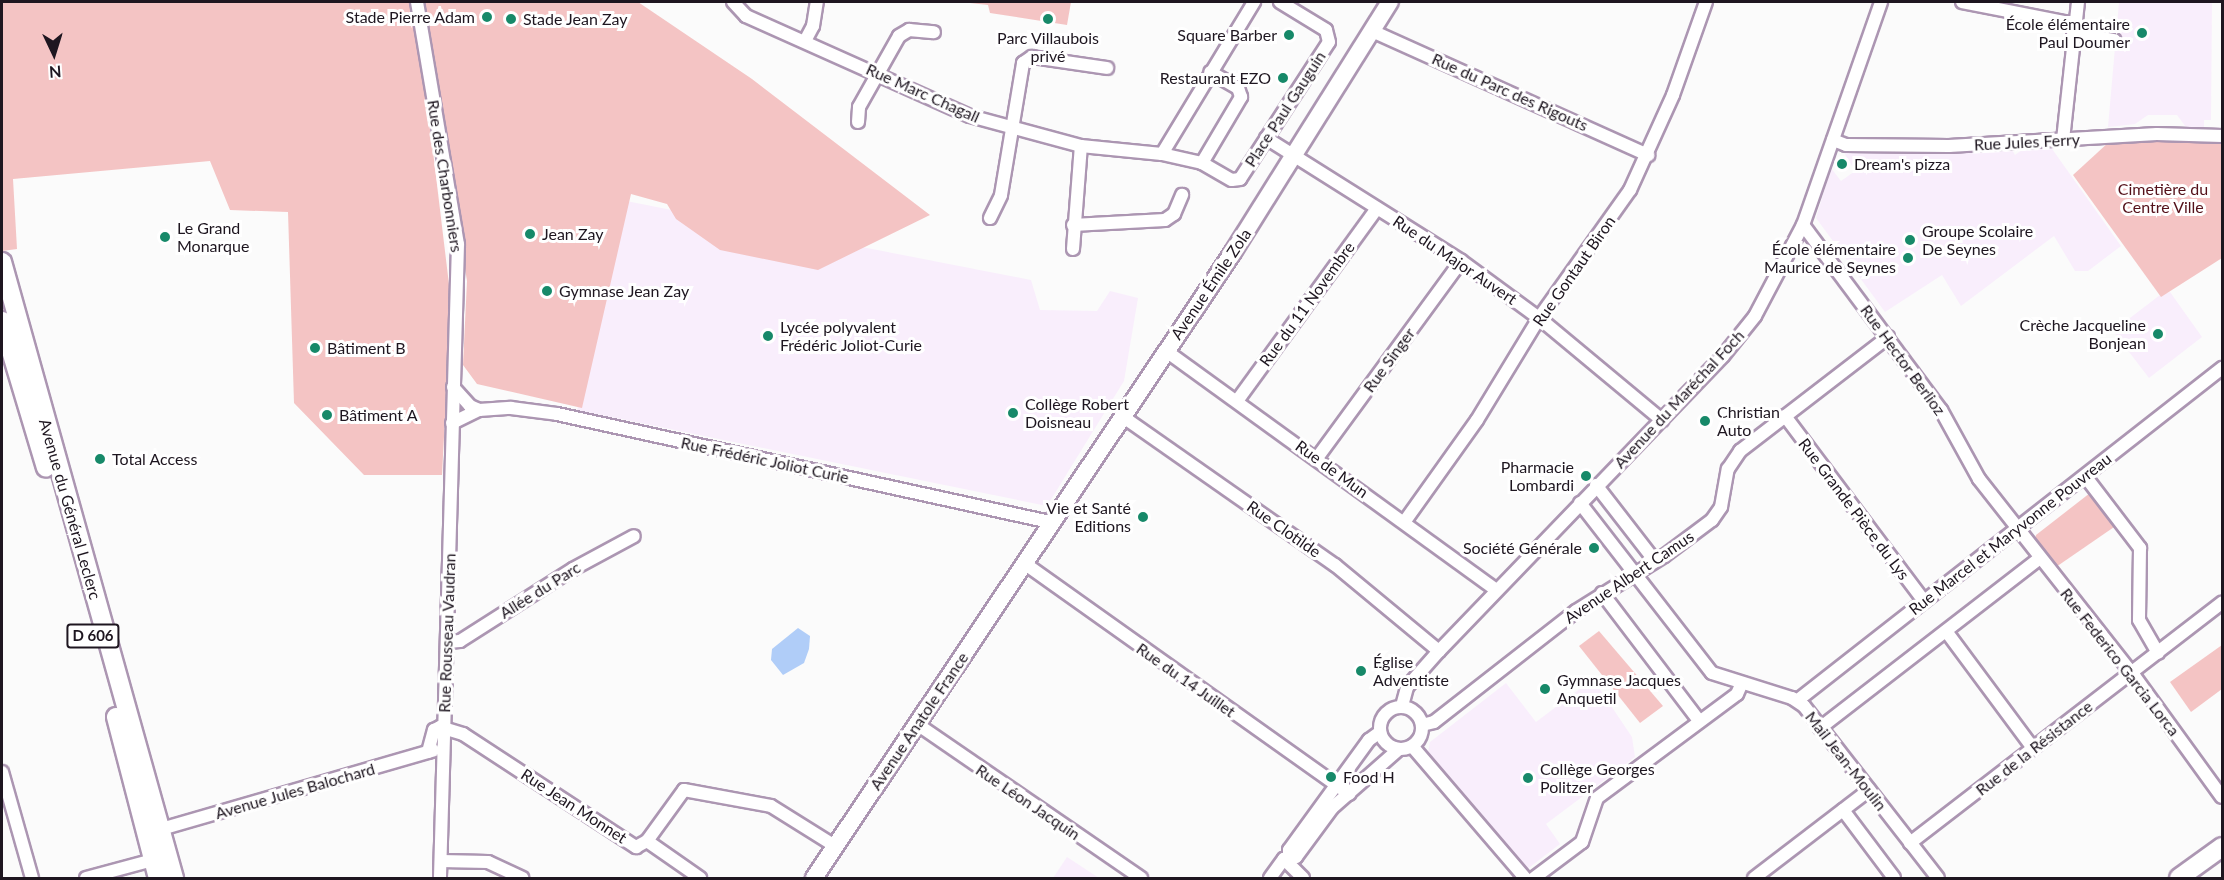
<!DOCTYPE html>
<meta charset="utf-8">
<style>
body{margin:0}
#map{position:relative;width:2224px;height:880px;overflow:hidden;background:#fbfbfb;font-family:Lato,sans-serif}
div>[style]{position:absolute}
[style*='--x']{left:calc(var(--x)*1px);top:calc(var(--y)*1px);width:calc(var(--w)*1px);rotate:calc(var(--a)*1deg)}
.built>*{inset:0;background:#f9eefc}
.green>*{inset:0;background:#f4c4c4}
.water>*{inset:0;background:#b0cdf8}
.roads{filter:drop-shadow(2px 0 #ac96b2) drop-shadow(-2px 0 #ac96b2) drop-shadow(0 2px #ac96b2) drop-shadow(0 -2px #ac96b2)}
.minor>*{height:12px;margin:-6px;padding:0 6px;transform-origin:6px;border-radius:6px;background:#fff}
.minor>.ring{margin:-6px;padding:0;box-sizing:content-box;background:none;border:12px solid #fff;border-radius:50%}
.secondary>*{height:16px;margin:-8px;padding:0 8px;transform-origin:8px;border-radius:8px;background:#fff}
.primary>*{height:18px;margin:-9px;padding:0 9px;transform-origin:9px;border-radius:9px;background:#fff}
.dots>*{width:16px;height:16px;translate:-50% -50%;box-sizing:border-box;border:3px solid #fff;border-radius:50%}
span{translate:-50% -50%;white-space:nowrap;text-align:center;line-height:1.15;-webkit-text-stroke:6px #fff;paint-order:stroke}
.shield-label span{padding:2px 4px;background:#fff;border:2px solid;border-radius:4px;-webkit-text-stroke-width:0}
.shield-label{font-size:15px;color:#1e1620;font-weight:700}
.poi-label{font-size:16px;color:#1e1620}
.right{translate:-100% -50%;text-align:right}
.left{translate:0 -50%;text-align:left}
.street-label{font-size:16px;color:#1e1620}
.park-label{font-size:16px;color:#54111a}
.frame{position:absolute;inset:0;border:3px solid #1e1620;pointer-events:none}
.north{position:absolute;left:24px;top:24px;width:60px;height:60px;-webkit-text-stroke:4px #fff;paint-order:stroke;rotate:176deg;font-size:16px;font-weight:700;line-height:24px;text-align:center;color:#1e1620}
.north::after{content:'';display:block;margin:auto;width:21px;height:27px;background:#1e1620;clip-path:polygon(50% 0,100% 100%,50% 72%,0 100%)}
</style>
<div id="map">
<div class="built">
<i style="clip-path:polygon(2119px 2px,2212px 2px,2211px 120px,2204px 120px,2204px 127px,2186px 127px,2177px 115px,2148px 115px,2135px 124px,2108px 127px)"></i>
<i style="clip-path:polygon(2050px 146px,2121px 246px,2088px 271px,2075px 271px,2054px 236px,1961px 306px,1942px 275px,1885px 312px,1816px 218px,1831px 168px,1841px 181px,1855px 171px,1843px 151px,1848px 149px,2011px 148px,2015px 155px,2023px 149px)"></i>
<i style="clip-path:polygon(626px 201px,1031px 280px,1040px 310px,1097px 311px,1110px 291px,1138px 298px,1124px 381px,1047px 506px,577px 410px)"></i>
<i style="clip-path:polygon(2170px 292px,2202px 337px,2149px 378px,2113px 331px,2160px 295px)"></i>
<i style="clip-path:polygon(1593px 679px,1632px 737px,1635px 757px,1546px 824px,1560px 844px,1526px 870px,1428px 752px,1430px 742px,1506px 683px,1536px 722px)"></i>
<i style="clip-path:polygon(1067px 857px,1099px 878px,1053px 878px)"></i>
</div>
<div class="green">
<i style="clip-path:polygon(2px 2px,415px 2px,451px 301px,442px 475px,364px 475px,294px 403px,288px 212px,230px 210px,210px 161px,13px 179px,17px 249px,2px 251px)"></i>
<i style="clip-path:polygon(422px 2px,638px 2px,752px 79px,930px 215px,818px 270px,720px 250px,676px 219px,667px 204px,631px 194px,582px 408px,477px 384px,463px 365px,467px 281px)"></i>
<i style="clip-path:polygon(961px 2px,1071px 2px,1067px 25px,990px 13px,988px 5px)"></i>
<i style="clip-path:polygon(2159px 138px,2222px 141px,2222px 258px,2161px 297px,2073px 175px,2109px 142px)"></i>
<i style="clip-path:polygon(2090px 493px,2117px 525px,2056px 567px,2035px 541px,2036px 535px)"></i>
<i style="clip-path:polygon(1599px 631px,1663px 706px,1640px 723px,1579px 646px)"></i>
<i style="clip-path:polygon(2222px 645px,2222px 689px,2191px 712px,2170px 682px)"></i>
</div>
<div class="water">
<i style="clip-path:polygon(798px 628px,810px 636px,809px 649px,804px 663px,783px 675px,771px 660px,772px 649px)"></i>
</div>
<div class="roads">
<div class="minor">
<i style="--x:417;--y:2;--w:245;--a:80.4"></i>
<i style="--x:458;--y:244;--w:634;--a:91.63"></i>
<i style="--x:733;--y:2;--w:19;--a:47"></i>
<i style="--x:746;--y:16;--w:245;--a:24.1"></i>
<i style="--x:970;--y:116;--w:115;--a:15.1"></i>
<i style="--x:1081;--y:146;--w:81;--a:5.6"></i>
<i style="--x:1162;--y:154;--w:178;--a:-58.8"></i>
<i style="--x:1962;--y:2;--w:114;--a:11.1"></i>
<i style="--x:1372;--y:31;--w:303;--a:24.2"></i>
<i style="--x:2073;--y:33;--w:42;--a:9.7"></i>
<i style="--x:805;--y:41;--w:17;--a:-62"></i>
<i style="--x:813;--y:26;--w:24;--a:-81"></i>
<i style="--x:858;--y:122;--w:15;--a:-86"></i>
<i style="--x:859;--y:107;--w:81;--a:-60.6"></i>
<i style="--x:899;--y:36;--w:12;--a:-31"></i>
<i style="--x:909;--y:30;--w:25;--a:5"></i>
<i style="--x:1266;--y:138;--w:231;--a:32.2"></i>
<i style="--x:1461;--y:261;--w:97;--a:36.2"></i>
<i style="--x:1539;--y:318;--w:160;--a:39.7"></i>
<i style="--x:1833;--y:140;--w:14;--a:21"></i>
<i style="--x:1846;--y:145;--w:103;--a:0.6"></i>
<i style="--x:1949;--y:146;--w:208;--a:-3.3"></i>
<i style="--x:2157;--y:134;--w:65;--a:1.8"></i>
<i style="--x:2063;--y:140;--w:139;--a:-83.8"></i>
<i style="--x:1162;--y:154;--w:41;--a:12.7"></i>
<i style="--x:1202;--y:163;--w:34;--a:30"></i>
<i style="--x:1232;--y:180;--w:8;--a:-7"></i>
<i style="--x:1240;--y:179;--w:163;--a:-57"></i>
<i style="--x:1329;--y:42;--w:12;--a:-104"></i>
<i style="--x:1326;--y:30;--w:54;--a:-148.7"></i>
<i style="--x:1202;--y:163;--w:77;--a:-59.4"></i>
<i style="--x:1241;--y:97;--w:9;--a:-108"></i>
<i style="--x:1238;--y:88;--w:32;--a:-150"></i>
<i style="--x:990;--y:218;--w:25;--a:-64"></i>
<i style="--x:1001;--y:195;--w:134;--a:-80.5"></i>
<i style="--x:1023;--y:63;--w:11;--a:-34"></i>
<i style="--x:1032;--y:57;--w:76;--a:8.3"></i>
<i style="--x:1073;--y:225;--w:92;--a:-3.1"></i>
<i style="--x:1165;--y:220;--w:11;--a:-34"></i>
<i style="--x:1174;--y:214;--w:21;--a:-67"></i>
<i style="--x:1803;--y:225;--w:231;--a:53.3"></i>
<i style="--x:1941;--y:410;--w:79;--a:61.2"></i>
<i style="--x:1979;--y:479;--w:252;--a:51.8"></i>
<i style="--x:2135;--y:677;--w:148;--a:54.1"></i>
<i style="--x:1073;--y:249;--w:103;--a:-85.6"></i>
<i style="--x:1166;--y:351;--w:407;--a:35.9"></i>
<i style="--x:453;--y:387;--w:25;--a:48"></i>
<i style="--x:470;--y:406;--w:10;--a:24"></i>
<i style="--x:1237;--y:401;--w:238;--a:-54"></i>
<i style="--x:1122;--y:416;--w:260;--a:35"></i>
<i style="--x:1335;--y:565;--w:135;--a:39.6"></i>
<i style="--x:1785;--y:416;--w:231;--a:53.1"></i>
<i style="--x:452;--y:423;--w:30;--a:-26"></i>
<i style="--x:479;--y:410;--w:32;--a:-4"></i>
<i style="--x:511;--y:408;--w:46;--a:7.4"></i>
<i style="--x:557;--y:414;--w:505;--a:12.36"></i>
<i style="--x:1317;--y:458;--w:244;--a:-53.8"></i>
<i style="--x:2085;--y:476;--w:91;--a:52.6"></i>
<i style="--x:2140;--y:548;--w:72;--a:90.8"></i>
<i style="--x:2139;--y:620;--w:38;--a:60"></i>
<i style="--x:1596;--y:485;--w:96;--a:52.2"></i>
<i style="--x:1580;--y:503;--w:215;--a:52.2"></i>
<i style="--x:1712;--y:673;--w:84;--a:17.4"></i>
<i style="--x:1792;--y:698;--w:14;--a:34"></i>
<i style="--x:1804;--y:706;--w:218;--a:52.1"></i>
<i style="--x:1405;--y:521;--w:124;--a:-54.5"></i>
<i style="--x:1477;--y:420;--w:119;--a:-58.7"></i>
<i style="--x:1539;--y:318;--w:157;--a:-54.6"></i>
<i style="--x:1630;--y:190;--w:104;--a:-65.6"></i>
<i style="--x:1673;--y:95;--w:99;--a:-70.5"></i>
<i style="--x:1024;--y:563;--w:399;--a:35.4"></i>
<i style="--x:1602;--y:593;--w:161;--a:52.8"></i>
<i style="--x:1946;--y:631;--w:146;--a:53.4"></i>
<i style="--x:447;--y:642;--w:13;--a:-4"></i>
<i style="--x:460;--y:641;--w:134;--a:-32.5"></i>
<i style="--x:573;--y:569;--w:69;--a:-28.4"></i>
<i style="--x:1798;--y:700;--w:539;--a:-38.06"></i>
<i style="--x:1402;--y:706;--w:20;--a:-75"></i>
<i style="--x:1407;--y:687;--w:48;--a:-48.4"></i>
<i style="--x:1439;--y:651;--w:409;--a:-46.1"></i>
<i style="--x:1723;--y:356;--w:51;--a:-51.3"></i>
<i style="--x:1755;--y:316;--w:103;--a:-62.2"></i>
<i style="--x:1803;--y:225;--w:236;--a:-70.7"></i>
<i class="ring" style="left:1380px;top:707px;width:30px;height:30px"></i>
<i style="--x:917;--y:724;--w:272;--a:34.5"></i>
<i style="--x:1422;--y:725;--w:12;--a:-14"></i>
<i style="--x:1434;--y:722;--w:180;--a:-38"></i>
<i style="--x:1576;--y:611;--w:104;--a:-32"></i>
<i style="--x:1664;--y:556;--w:60;--a:-36.9"></i>
<i style="--x:1712;--y:520;--w:16;--a:-55"></i>
<i style="--x:1721;--y:507;--w:39;--a:-80"></i>
<i style="--x:1728;--y:469;--w:22;--a:-56"></i>
<i style="--x:1740;--y:451;--w:187;--a:-37.6"></i>
<i style="--x:1820;--y:728;--w:278;--a:-37.7"></i>
<i style="--x:1412;--y:746;--w:174;--a:49.4"></i>
<i style="--x:428;--y:752;--w:23;--a:-75"></i>
<i style="--x:434;--y:730;--w:7;--a:-27"></i>
<i style="--x:440;--y:727;--w:24;--a:17"></i>
<i style="--x:463;--y:734;--w:207;--a:33.2"></i>
<i style="--x:636;--y:847;--w:13;--a:-29"></i>
<i style="--x:647;--y:841;--w:65;--a:34.9"></i>
<i style="--x:2;--y:772;--w:110;--a:74.2"></i>
<i style="--x:1843;--y:810;--w:85;--a:53.1"></i>
<i style="--x:154;--y:831;--w:291;--a:-16.1"></i>
<i style="--x:647;--y:841;--w:63;--a:-54"></i>
<i style="--x:684;--y:790;--w:88;--a:10.4"></i>
<i style="--x:771;--y:806;--w:75;--a:32"></i>
<i style="--x:1910;--y:843;--w:394;--a:-37.6"></i>
<i style="--x:1289;--y:856;--w:6;--a:-90"></i>
<i style="--x:1289;--y:850;--w:136;--a:-54"></i>
<i style="--x:1369;--y:740;--w:14;--a:-36"></i>
<i style="--x:1284;--y:859;--w:27;--a:45"></i>
<i style="--x:441;--y:861;--w:47;--a:1.2"></i>
<i style="--x:488;--y:862;--w:38;--a:25"></i>
<i style="--x:86;--y:878;--w:77;--a:-15.1"></i>
<i style="--x:1270;--y:878;--w:24;--a:-54"></i>
<i style="--x:1284;--y:859;--w:12;--a:-9"></i>
<i style="--x:1296;--y:857;--w:61;--a:-53.7"></i>
<i style="--x:1332;--y:808;--w:89;--a:-41.4"></i>
<i style="--x:1534;--y:878;--w:60;--a:-36.9"></i>
<i style="--x:1582;--y:842;--w:46;--a:-71.2"></i>
<i style="--x:1597;--y:798;--w:174;--a:-36.6"></i>
<i style="--x:1737;--y:694;--w:12;--a:-66"></i>
<i style="--x:1754;--y:878;--w:145;--a:-37.4"></i>
</div>
<div class="secondary">
<i style="--x:814;--y:878;--w:753;--a:-56.2"></i>
<i style="--x:1233;--y:252;--w:295;--a:-57.9"></i>
</div>
<div class="primary">
<i style="--x:2;--y:262;--w:640;--a:74.4"></i>
<i style="--x:2;--y:321;--w:153;--a:73.3"></i>
<i style="--x:116;--y:717;--w:166;--a:75.4"></i>
<i style="--x:2179;--y:878;--w:53;--a:-35.8"></i>
</div>
</div>
<div class="dots">
<i style="left:487px;top:17px;background:#178969"></i>
<i style="left:511px;top:19px;background:#178969"></i>
<i style="left:1048px;top:19px;background:#178969"></i>
<i style="left:2142px;top:33px;background:#178969"></i>
<i style="left:1289px;top:35px;background:#178969"></i>
<i style="left:1283px;top:78px;background:#178969"></i>
<i style="left:1842px;top:164px;background:#178969"></i>
<i style="left:530px;top:234px;background:#178969"></i>
<i style="left:165px;top:237px;background:#178969"></i>
<i style="left:1910px;top:240px;background:#178969"></i>
<i style="left:1908px;top:258px;background:#178969"></i>
<i style="left:547px;top:291px;background:#178969"></i>
<i style="left:2158px;top:334px;background:#178969"></i>
<i style="left:768px;top:336px;background:#178969"></i>
<i style="left:315px;top:348px;background:#178969"></i>
<i style="left:1013px;top:413px;background:#178969"></i>
<i style="left:327px;top:415px;background:#178969"></i>
<i style="left:1705px;top:421px;background:#178969"></i>
<i style="left:100px;top:459px;background:#178969"></i>
<i style="left:1586px;top:476px;background:#178969"></i>
<i style="left:1143px;top:517px;background:#178969"></i>
<i style="left:1594px;top:548px;background:#178969"></i>
<i style="left:1361px;top:671px;background:#178969"></i>
<i style="left:1545px;top:689px;background:#178969"></i>
<i style="left:1331px;top:777px;background:#178969"></i>
<i style="left:1528px;top:778px;background:#178969"></i>
</div>
<div class="shield-label">
<span style="left:93px;top:636px">D 606</span>
</div>
<div class="poi-label">
<span class="right" style="left:475px;top:17px">Stade Pierre Adam</span>
<span class="left" style="left:523px;top:19px">Stade Jean Zay</span>
<span class="right" style="left:2130px;top:33px">École élémentaire<br>Paul Doumer</span>
<span class="right" style="left:1277px;top:35px">Square Barber</span>
<span style="left:1048px;top:47px">Parc Villaubois<br>privé</span>
<span class="right" style="left:1271px;top:78px">Restaurant EZO</span>
<span class="left" style="left:1854px;top:164px">Dream's pizza</span>
<span class="left" style="left:177px;top:237px">Le Grand<br>Monarque</span>
<span class="left" style="left:1922px;top:240px">Groupe Scolaire<br>De Seynes</span>
<span class="left" style="left:542px;top:234px">Jean Zay</span>
<span class="right" style="left:1896px;top:258px">École élémentaire<br>Maurice de Seynes</span>
<span class="left" style="left:559px;top:291px">Gymnase Jean Zay</span>
<span class="right" style="left:2146px;top:334px">Crèche Jacqueline<br>Bonjean</span>
<span class="left" style="left:780px;top:336px">Lycée polyvalent<br>Frédéric Joliot-Curie</span>
<span class="left" style="left:327px;top:348px">Bâtiment B</span>
<span class="left" style="left:1025px;top:413px">Collège Robert<br>Doisneau</span>
<span class="left" style="left:1717px;top:421px">Christian<br>Auto</span>
<span class="left" style="left:339px;top:415px">Bâtiment A</span>
<span class="left" style="left:112px;top:459px">Total Access</span>
<span class="right" style="left:1574px;top:476px">Pharmacie<br>Lombardi</span>
<span class="right" style="left:1131px;top:517px">Vie et Santé<br>Editions</span>
<span class="right" style="left:1582px;top:548px">Société Générale</span>
<span class="left" style="left:1373px;top:671px">Église<br>Adventiste</span>
<span class="left" style="left:1557px;top:689px">Gymnase Jacques<br>Anquetil</span>
<span class="left" style="left:1540px;top:778px">Collège Georges<br>Politzer</span>
<span class="left" style="left:1343px;top:777px">Food H</span>
</div>
<div class="street-label">
<span style="left:1510px;top:92px;rotate:24deg">Rue du Parc des Rigouts</span>
<span style="left:923px;top:93px;rotate:24deg">Rue Marc Chagall</span>
<span style="left:1285px;top:109px;rotate:-57deg">Place Paul Gauguin</span>
<span style="left:2027px;top:142px;rotate:-3deg">Rue Jules Ferry</span>
<span style="left:445px;top:176px;rotate:81deg">Rue des Charbonniers</span>
<span style="left:1455px;top:260px;rotate:34deg">Rue du Major Auvert</span>
<span style="left:1574px;top:271px;rotate:-55deg">Rue Gontaut Biron</span>
<span style="left:1211px;top:284px;rotate:-56deg">Avenue Émile Zola</span>
<span style="left:1307px;top:304px;rotate:-54deg">Rue du 11 Novembre</span>
<span style="left:1389px;top:360px;rotate:-54deg">Rue Singer</span>
<span style="left:1903px;top:360px;rotate:54deg">Rue Hector Berlioz</span>
<span style="left:1679px;top:399px;rotate:-47deg">Avenue du Maréchal Foch</span>
<span style="left:765px;top:460px;rotate:12deg">Rue Frédéric Joliot Curie</span>
<span style="left:1332px;top:469px;rotate:36deg">Rue de Mun</span>
<span style="left:70px;top:509px;rotate:74deg">Avenue du Général Leclerc</span>
<span style="left:1854px;top:509px;rotate:53deg">Rue Grande Pièce du Lys</span>
<span style="left:1284px;top:529px;rotate:35deg">Rue Clotilde</span>
<span style="left:2010px;top:534px;rotate:-38deg">Rue Marcel et Maryvonne Pouvreau</span>
<span style="left:1629px;top:577px;rotate:-34deg">Avenue Albert Camus</span>
<span style="left:540px;top:590px;rotate:-32deg">Allée du Parc</span>
<span style="left:447px;top:633px;rotate:-88deg">Rue Rousseau Vaudran</span>
<span style="left:2120px;top:662px;rotate:52deg">Rue Federico Garcia Lorca</span>
<span style="left:1186px;top:680px;rotate:35deg">Rue du 14 Juillet</span>
<span style="left:919px;top:721px;rotate:-56deg">Avenue Anatole France</span>
<span style="left:2034px;top:748px;rotate:-38deg">Rue de la Résistance</span>
<span style="left:1846px;top:761px;rotate:52deg">Mail Jean-Moulin</span>
<span style="left:295px;top:791px;rotate:-16deg">Avenue Jules Balochard</span>
<span style="left:1028px;top:802px;rotate:34deg">Rue Léon Jacquin</span>
<span style="left:574px;top:806px;rotate:33deg">Rue Jean Monnet</span>
</div>
<div class="park-label">
<span style="left:2163px;top:198px">Cimetière du<br>Centre Ville</span>
</div>
<div class="frame"></div>
<div class="north">N</div>
</div>
